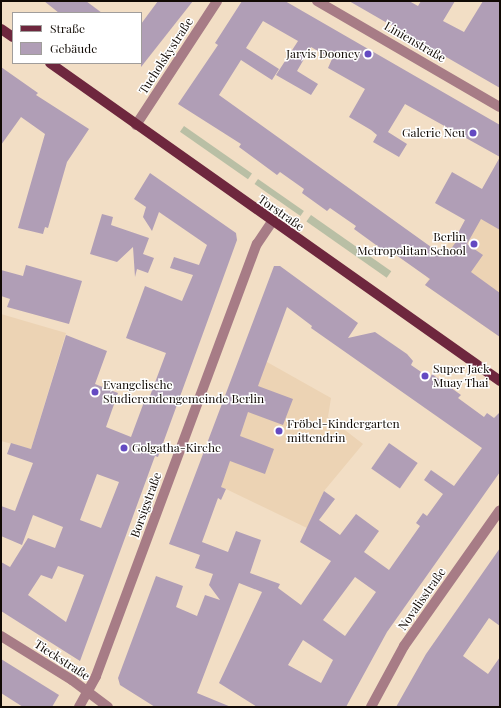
<!DOCTYPE html>
<meta charset="utf-8">
<style>
body{margin:0}
#map{position:relative;width:501px;height:708px;overflow:hidden;background:#f2dec5;font-family:"Playfair Display",serif}
div>[style]{position:absolute}
[style*='--x']{left:calc(var(--x)*1px);top:calc(var(--y)*1px);width:calc(var(--w)*1px);rotate:calc(var(--a)*1deg)}
.built>*{inset:0;background:#ecd3b4}
.green>*{inset:0;background:#b9bfa5;transform-origin:0 0}
.building>*{inset:0;background:#b09eb6;transform-origin:0 0}
.minor>*{height:10px;margin:-5px;padding:0 5px;transform-origin:5px;border-radius:5px;background:#a77c86}
.major>*{height:10px;margin:-5px;padding:0 5px;transform-origin:5px;border-radius:5px;background:#6e273e}
.dots>*{width:11px;height:11px;translate:-50% -50%;box-sizing:border-box;border:2px solid #fff;border-radius:50%}
span{translate:-50% -50%;white-space:nowrap;text-align:center;line-height:1.15;-webkit-text-stroke:3px #fff;paint-order:stroke}
.street-label{font-size:12px;color:#110a04}
.poi-label{font-size:12px;color:#110a04}
.right{translate:-100% -50%;text-align:right}
.left{translate:0 -50%;text-align:left}
.frame{position:absolute;inset:0;border:2px solid #110a04;pointer-events:none}
.legend{position:absolute;left:12px;top:12px;width:130px;height:52px;box-sizing:border-box;background:#fff;border:1px solid #a09d9b;margin:0;padding:5px 7px;list-style:none;font-size:12px;color:#110a04}
.legend li{display:flex;align-items:center;gap:8px;height:20px}
.legend b{width:20px;border:1px solid #a09d9b}
</style>
<div id="map">
<div class="built">
<i style="clip-path:polygon(500px 157px,500px 337px,425px 285px,429px 279px,426px 276px,456px 232px,458px 233px)"></i>
<i style="clip-path:polygon(1px 314px,66px 333px,31px 449px,1px 441px)"></i>
<i style="clip-path:polygon(242px 353px,267px 362px,331px 398px,328px 417px,363px 444px,324px 491px,307px 528px,226px 489px,195px 477px)"></i>
</div>
<div class="green">
<i style="left:184px;top:126px;width:83px;height:7px;rotate:35deg"></i>
<i style="left:258px;top:179px;width:56px;height:6px;rotate:35deg"></i>
<i style="left:311px;top:215px;width:98px;height:8px;rotate:35deg"></i>
</div>
<div class="building">
<i style="clip-path:polygon(44px 1px,86px 1px,102px 13px,59px 13px)"></i>
<i style="clip-path:polygon(158px 1px,193px 1px,141px 67px,141px 24px)"></i>
<i style="clip-path:polygon(evenodd,242px 1px,285px 1px,500px 125px,500px 230px,481px 219px,467px 244px,483px 255px,471px 272px,500px 293px,500px 337px,425px 285px,430px 279px,389px 250px,387px 253px,354px 229px,356px 226px,330px 208px,327px 211px,302px 193px,304px 189px,280px 172px,277px 175px,239px 147px,241px 144px,178px 104px,218px 45px,215px 43px,242px 1px,263px 21px,298px 41px,276px 75px,311px 95px,318px 84px,297px 71px,311px 47px,332px 59px,328px 68px,365px 89px,349px 117px,371px 130px,377px 135px,373px 142px,399px 157px,407px 144px,388px 132px,405px 104px,500px 157px,482px 189px,452px 172px,435px 203px,465px 220px,458px 233px,461px 235px,445px 257px,219px 95px,241px 60px,272px 80px,279px 69px,246px 48px,263px 21px)"></i>
<i style="clip-path:polygon(349px 1px,409px 1px,418px 6px,421px 1px,455px 1px,443px 21px,464px 32px,483px 1px,500px 1px,500px 88px)"></i>
<i style="clip-path:polygon(1px 67px,38px 93px,36px 95px,89px 129px,67px 162px,48px 228px,45px 227px,43px 234px,18px 228px,45px 134px,21px 117px,1px 145px)"></i>
<i style="clip-path:polygon(evenodd,150px 173px,236px 233px,237px 240px,158px 457px,155px 456px,80px 661px,1px 611px,1px 562px,10px 567px,28px 538px,55px 548px,63px 527px,33px 515px,22px 545px,1px 536px,1px 506px,15px 511px,33px 463px,7px 454px,11px 443px,31px 449px,66px 335px,107px 351px,95px 384px,118px 393px,106px 427px,131px 437px,144px 402px,147px 404px,166px 353px,126px 338px,145px 286px,182px 301px,193px 275px,170px 268px,174px 257px,199px 265px,207px 245px,159px 212px,152px 231px,143px 217px,146px 207px,134px 199px,150px 173px,97px 474px,119px 482px,101px 528px,80px 520px,97px 474px,150px 173px,58px 566px,84px 575px,66px 622px,28px 595px,41px 575px,52px 579px,58px 566px)"></i>
<i style="clip-path:polygon(102px 214px,113px 217px,111px 225px,149px 238px,143px 254px,154px 258px,148px 273px,137px 269px,135px 277px,133px 247px,117px 262px,90px 254px)"></i>
<i style="clip-path:polygon(26px 265px,82px 281px,69px 324px,7px 307px,10px 299px,1px 296px,1px 270px,23px 276px)"></i>
<i style="clip-path:polygon(evenodd,274px 266px,280px 266px,358px 323px,348px 338px,375px 332px,407px 354px,413px 361px,411px 365px,430px 378px,432px 374px,461px 395px,458px 398px,484px 417px,487px 413px,494px 418px,500px 412px,500px 472px,387px 632px,346px 707px,257px 707px,219px 683px,262px 592px,239px 583px,197px 693px,231px 707px,155px 707px,120px 685px,118px 678px,156px 576px,183px 586px,176px 607px,197px 616px,205px 595px,220px 600px,209px 585px,213px 574px,195px 568px,200px 555px,169px 544px,274px 266px,287px 307px,312px 326px,311px 328px,482px 448px,454px 486px,431px 470px,424px 480px,443px 494px,427px 516px,423px 513px,416px 523px,420px 526px,389px 570px,364px 552px,379px 531px,356px 514px,340px 535px,319px 520px,335px 499px,324px 491px,300px 542px,331px 561px,301px 605px,278px 588px,280px 584px,250px 573px,261px 540px,236px 531px,228px 552px,202px 542px,218px 498px,221px 500px,226px 489px,221px 487px,230px 461px,265px 474px,274px 449px,240px 436px,248px 412px,283px 425px,293px 399px,258px 386px,287px 307px,274px 266px,355px 577px,376px 592px,345px 636px,323px 620px,355px 577px,274px 266px,303px 640px,333px 660px,321px 683px,288px 665px,303px 640px)"></i>
<i style="left:389px;top:443px;width:35px;height:31px;rotate:35deg"></i>
<i style="clip-path:polygon(500px 548px,500px 626px,489px 618px,463px 656px,488px 674px,500px 657px,500px 707px,396px 707px,426px 654px)"></i>
<i style="clip-path:polygon(1px 659px,59px 695px,52px 707px,23px 707px,1px 693px)"></i>
</div>
<div class="minor">
<i style="--x:317;--y:1;--w:211;--a:30.1"></i>
<i style="--x:136;--y:125;--w:148;--a:-56.8"></i>
<i style="--x:1;--y:636;--w:84;--a:31.8"></i>
<i style="--x:72;--y:680;--w:45;--a:36.9"></i>
<i style="--x:79;--y:707;--w:35;--a:-61"></i>
<i style="--x:96;--y:676;--w:461;--a:-69.6"></i>
<i style="--x:257;--y:244;--w:27;--a:-56"></i>
<i style="--x:371;--y:707;--w:69;--a:-61.6"></i>
<i style="--x:404;--y:646;--w:166;--a:-54.8"></i>
</div>
<div class="major">
<i style="--x:1;--y:29;--w:14;--a:34"></i>
<i style="--x:50;--y:63;--w:551;--a:35.25"></i>
</div>
<div class="dots">
<i style="left:368px;top:54px;background:#644ac2"></i>
<i style="left:473px;top:133px;background:#644ac2"></i>
<i style="left:474px;top:244px;background:#644ac2"></i>
<i style="left:425px;top:376px;background:#644ac2"></i>
<i style="left:95px;top:392px;background:#644ac2"></i>
<i style="left:279px;top:431px;background:#644ac2"></i>
<i style="left:124px;top:448px;background:#644ac2"></i>
</div>
<div class="street-label">
<span style="left:415px;top:42px;rotate:30deg">Linienstraße</span>
<span style="left:166px;top:56px;rotate:-57deg">Tucholskystraße</span>
<span style="left:281px;top:213px;rotate:35deg">Torstraße</span>
<span style="left:146px;top:505px;rotate:-70deg">Borsigstraße</span>
<span style="left:422px;top:599px;rotate:-55deg">Novalisstraße</span>
<span style="left:62px;top:660px;rotate:33deg">Tieckstraße</span>
</div>
<div class="poi-label">
<span class="right" style="left:360px;top:54px">Jarvis Dooney</span>
<span class="right" style="left:465px;top:133px">Galerie Neu</span>
<span class="right" style="left:466px;top:244px">Berlin<br>Metropolitan School</span>
<span class="left" style="left:433px;top:376px">Super Jack<br>Muay Thai</span>
<span class="left" style="left:103px;top:392px">Evangelische<br>Studierendengemeinde Berlin</span>
<span class="left" style="left:287px;top:431px">Fröbel-Kindergarten<br>mittendrin</span>
<span class="left" style="left:132px;top:448px">Golgatha-Kirche</span>
</div>
<div class="frame"></div>
<ul class="legend">
<li><b style="height:5px;background:#6e273e"></b>Straße</li>
<li><b style="height:11px;background:#b09eb6"></b>Gebäude</li>
</ul>
</div>
